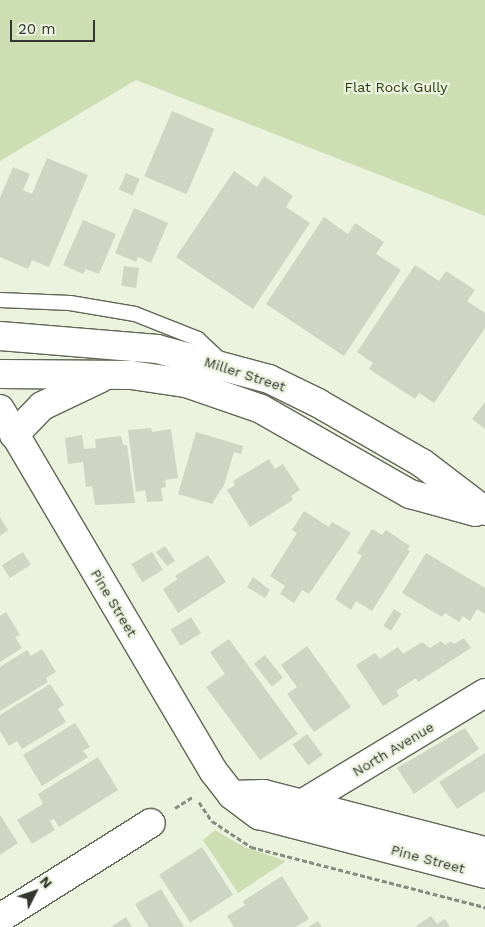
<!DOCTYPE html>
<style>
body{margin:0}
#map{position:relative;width:485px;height:927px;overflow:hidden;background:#ebf3df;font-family:"Work Sans",sans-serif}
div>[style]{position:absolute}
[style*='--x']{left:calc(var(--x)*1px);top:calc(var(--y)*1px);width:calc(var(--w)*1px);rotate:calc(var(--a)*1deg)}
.green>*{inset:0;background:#cedeb3}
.building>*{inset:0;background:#ced5c2;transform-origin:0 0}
.path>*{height:3px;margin-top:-1.5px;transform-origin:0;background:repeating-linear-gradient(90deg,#878c7f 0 5px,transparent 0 7.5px)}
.roads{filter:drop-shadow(1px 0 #616756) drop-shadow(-1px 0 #616756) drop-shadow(0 1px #616756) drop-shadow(0 -1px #616756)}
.service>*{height:14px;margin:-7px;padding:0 7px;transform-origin:7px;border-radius:7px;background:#fff}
.minor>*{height:28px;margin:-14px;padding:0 14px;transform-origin:14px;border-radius:14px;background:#fff}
.primary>*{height:28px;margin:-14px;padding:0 14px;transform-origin:14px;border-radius:14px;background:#fff}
span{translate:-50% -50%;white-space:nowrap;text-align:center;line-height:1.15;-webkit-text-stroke:4.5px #ebf3df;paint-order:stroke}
.park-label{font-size:14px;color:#2c3910}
.street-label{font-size:14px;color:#34372f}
.north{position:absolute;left:10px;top:867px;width:50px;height:50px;-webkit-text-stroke:4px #ebf3df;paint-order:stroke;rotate:49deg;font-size:14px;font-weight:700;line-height:20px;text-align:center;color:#34372f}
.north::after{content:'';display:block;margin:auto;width:18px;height:22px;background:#34372f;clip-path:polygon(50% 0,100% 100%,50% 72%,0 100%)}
.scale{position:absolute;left:10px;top:20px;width:85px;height:22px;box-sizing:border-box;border:2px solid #34372f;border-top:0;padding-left:6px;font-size:15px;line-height:18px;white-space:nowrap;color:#34372f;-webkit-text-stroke:4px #ebf3df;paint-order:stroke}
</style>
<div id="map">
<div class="green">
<i style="clip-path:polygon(0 0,485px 0,485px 216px,136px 80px,0 161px)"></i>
<i style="clip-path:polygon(215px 830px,244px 847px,286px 861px,238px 893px,203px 840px)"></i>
</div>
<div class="building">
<i style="left:172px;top:111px;width:46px;height:71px;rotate:23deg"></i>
<i style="clip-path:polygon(47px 158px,88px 175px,49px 267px,32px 260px,28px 269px,0 257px,0 198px,13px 167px,30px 174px,23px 190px,32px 194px)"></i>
<i style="clip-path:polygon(234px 171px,257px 187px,264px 176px,293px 196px,286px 207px,310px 223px,253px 309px,176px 257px)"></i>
<i style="left:126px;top:173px;width:15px;height:18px;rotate:23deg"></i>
<i style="clip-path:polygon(134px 208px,168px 223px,151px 263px,138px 257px,136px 262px,115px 253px)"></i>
<i style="clip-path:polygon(324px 217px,348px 234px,355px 223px,384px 242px,376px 254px,401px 270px,344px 356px,266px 304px)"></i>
<i style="clip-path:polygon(83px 220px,116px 234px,99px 274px,86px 269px,83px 274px,63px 265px)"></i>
<i style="clip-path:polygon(415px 265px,439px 281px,446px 271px,475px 290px,467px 301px,485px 313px,485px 328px,434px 403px,419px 393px,415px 399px,369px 369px,373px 363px,357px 352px)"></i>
<i style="left:124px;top:266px;width:15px;height:20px;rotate:8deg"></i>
<i style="clip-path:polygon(485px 402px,485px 429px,472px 419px)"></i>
<i style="clip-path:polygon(151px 428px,152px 432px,171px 429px,178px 478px,165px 480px,166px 487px,161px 488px,163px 501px,147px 502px,145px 490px,136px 492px,128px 430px)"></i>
<i style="clip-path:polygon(196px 432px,243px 446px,241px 454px,234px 452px,224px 485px,212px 504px,178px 494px)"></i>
<i style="clip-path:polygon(82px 435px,84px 449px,96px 448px,95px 439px,121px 436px,123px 445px,127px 445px,135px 503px,95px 505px,92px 486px,86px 487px,83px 462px,68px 464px,65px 438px)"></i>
<i style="clip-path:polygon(269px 459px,275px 469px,283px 464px,300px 490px,291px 496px,293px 500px,250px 527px,227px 490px,235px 485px,233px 481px)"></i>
<i style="clip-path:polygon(304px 511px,329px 527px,332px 522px,351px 533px,309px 594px,302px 590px,294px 603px,280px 594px,285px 586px,270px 576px,297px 533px,292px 530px)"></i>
<i style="clip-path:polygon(0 517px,8px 530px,0 536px)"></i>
<i style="clip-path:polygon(372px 529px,382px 535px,386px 530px,410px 546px,407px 550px,410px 551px,372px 611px,356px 601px,351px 610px,335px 599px,362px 556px,357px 553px)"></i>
<i style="clip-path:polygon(165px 546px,175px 561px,167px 566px,156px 552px)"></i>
<i style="left:23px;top:552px;width:15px;height:25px;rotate:58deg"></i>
<i style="left:152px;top:552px;width:21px;height:24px;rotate:59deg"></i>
<i style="clip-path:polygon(426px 553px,485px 588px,485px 614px,477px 609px,470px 621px,463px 616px,459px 622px,445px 613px,442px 617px,402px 593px)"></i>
<i style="clip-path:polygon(208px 555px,226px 582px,178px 613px,163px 589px,178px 579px,175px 576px)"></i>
<i style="clip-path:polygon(253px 577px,270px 590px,265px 598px,247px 587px)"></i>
<i style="left:394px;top:609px;width:9px;height:20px;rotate:32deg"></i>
<i style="clip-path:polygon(6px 612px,20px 635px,15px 637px,22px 648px,0 662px,0 616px)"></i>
<i style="left:191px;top:617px;width:19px;height:24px;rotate:58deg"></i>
<i style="clip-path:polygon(464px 638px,471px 648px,418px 682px,416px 678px,396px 691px,399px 696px,383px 706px,356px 665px,375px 653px,380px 659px,398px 647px,403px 654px,422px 642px,430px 648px,441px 641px,445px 645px,451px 641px,454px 644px)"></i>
<i style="clip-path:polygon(229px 639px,298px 734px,260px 760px,206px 687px,225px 674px,210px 652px)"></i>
<i style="clip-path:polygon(307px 646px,351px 707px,314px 732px,287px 694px,297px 687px,281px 665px)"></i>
<i style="clip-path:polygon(42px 649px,56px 672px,46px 678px,48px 682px,0 711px,0 667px,27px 650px,31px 656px)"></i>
<i style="left:265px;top:655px;width:29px;height:14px;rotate:52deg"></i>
<i style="clip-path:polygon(50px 684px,64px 705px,58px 709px,66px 722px,22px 749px,17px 741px,9px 746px,0 731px,0 715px)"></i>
<i style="clip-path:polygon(75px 723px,90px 747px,83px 751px,88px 757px,42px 786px,23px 755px)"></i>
<i style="clip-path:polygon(465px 728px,479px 749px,414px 794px,397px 768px)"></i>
<i style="left:307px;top:734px;width:26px;height:18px;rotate:53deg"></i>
<i style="clip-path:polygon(485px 753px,485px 791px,457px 809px,439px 782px)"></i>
<i style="clip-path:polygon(98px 757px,118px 790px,59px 827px,54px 819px,50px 821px,55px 830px,32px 844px,17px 820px,43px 804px,38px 794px)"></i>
<i style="clip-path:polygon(0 815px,18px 843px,0 855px)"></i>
<i style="left:202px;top:847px;width:57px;height:51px;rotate:57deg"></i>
<i style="clip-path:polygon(282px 876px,309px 919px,296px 927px,234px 927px,227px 916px,245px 905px,243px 901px)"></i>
<i style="clip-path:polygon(161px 889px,184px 927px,149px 927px,135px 904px)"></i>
<i style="clip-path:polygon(431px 916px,437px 924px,445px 919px,450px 927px,415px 927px)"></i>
<i style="clip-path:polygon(126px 917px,132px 927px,111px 927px)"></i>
<i style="clip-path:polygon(318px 921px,322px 927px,308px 927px)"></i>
</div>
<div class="path">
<i style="--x:199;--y:802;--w:23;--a:56"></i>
<i style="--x:212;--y:821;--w:47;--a:33.7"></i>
<i style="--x:251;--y:847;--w:242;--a:14.4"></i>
<i style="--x:175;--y:808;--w:22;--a:-32"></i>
</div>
<div class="roads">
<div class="service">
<i style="--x:0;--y:300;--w:70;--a:2.5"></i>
<i style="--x:70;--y:303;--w:66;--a:9.6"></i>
<i style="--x:135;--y:314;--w:68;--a:21.6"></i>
<i style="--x:198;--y:339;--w:33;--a:43"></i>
</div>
<div class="minor">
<i style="--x:0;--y:409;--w:421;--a:59.5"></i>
<i style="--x:214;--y:772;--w:29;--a:52"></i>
<i style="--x:232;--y:795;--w:34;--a:37"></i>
<i style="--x:259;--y:815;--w:234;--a:14.6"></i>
<i style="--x:232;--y:795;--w:32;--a:-2"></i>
<i style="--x:264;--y:794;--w:228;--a:14.5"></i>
<i style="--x:300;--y:805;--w:216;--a:-31.2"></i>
<i style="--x:0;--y:918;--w:178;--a:-32.2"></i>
</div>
<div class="primary">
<i style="--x:0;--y:336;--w:158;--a:4.7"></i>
<i style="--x:157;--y:349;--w:116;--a:15"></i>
<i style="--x:269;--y:379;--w:55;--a:26.1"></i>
<i style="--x:318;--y:403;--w:120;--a:30"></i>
<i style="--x:422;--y:463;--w:79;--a:37.3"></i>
<i style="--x:0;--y:374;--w:131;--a:0.4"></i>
<i style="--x:131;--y:375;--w:56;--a:8.3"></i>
<i style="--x:186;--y:383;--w:79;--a:19.1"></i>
<i style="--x:261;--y:409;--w:172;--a:29.7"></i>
<i style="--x:410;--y:494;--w:68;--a:15.3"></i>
<i style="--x:14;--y:435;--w:40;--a:-46"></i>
<i style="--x:42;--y:406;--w:65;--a:-25.4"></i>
</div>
</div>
<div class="park-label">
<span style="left:396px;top:87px">Flat Rock Gully</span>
</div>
<div class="street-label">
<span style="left:245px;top:374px;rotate:18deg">Miller Street</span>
<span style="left:114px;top:603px;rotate:59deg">Pine Street</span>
<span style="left:393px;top:749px;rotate:-31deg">North Avenue</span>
<span style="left:428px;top:859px;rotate:15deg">Pine Street</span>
</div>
<div class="north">N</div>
<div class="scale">20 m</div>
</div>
